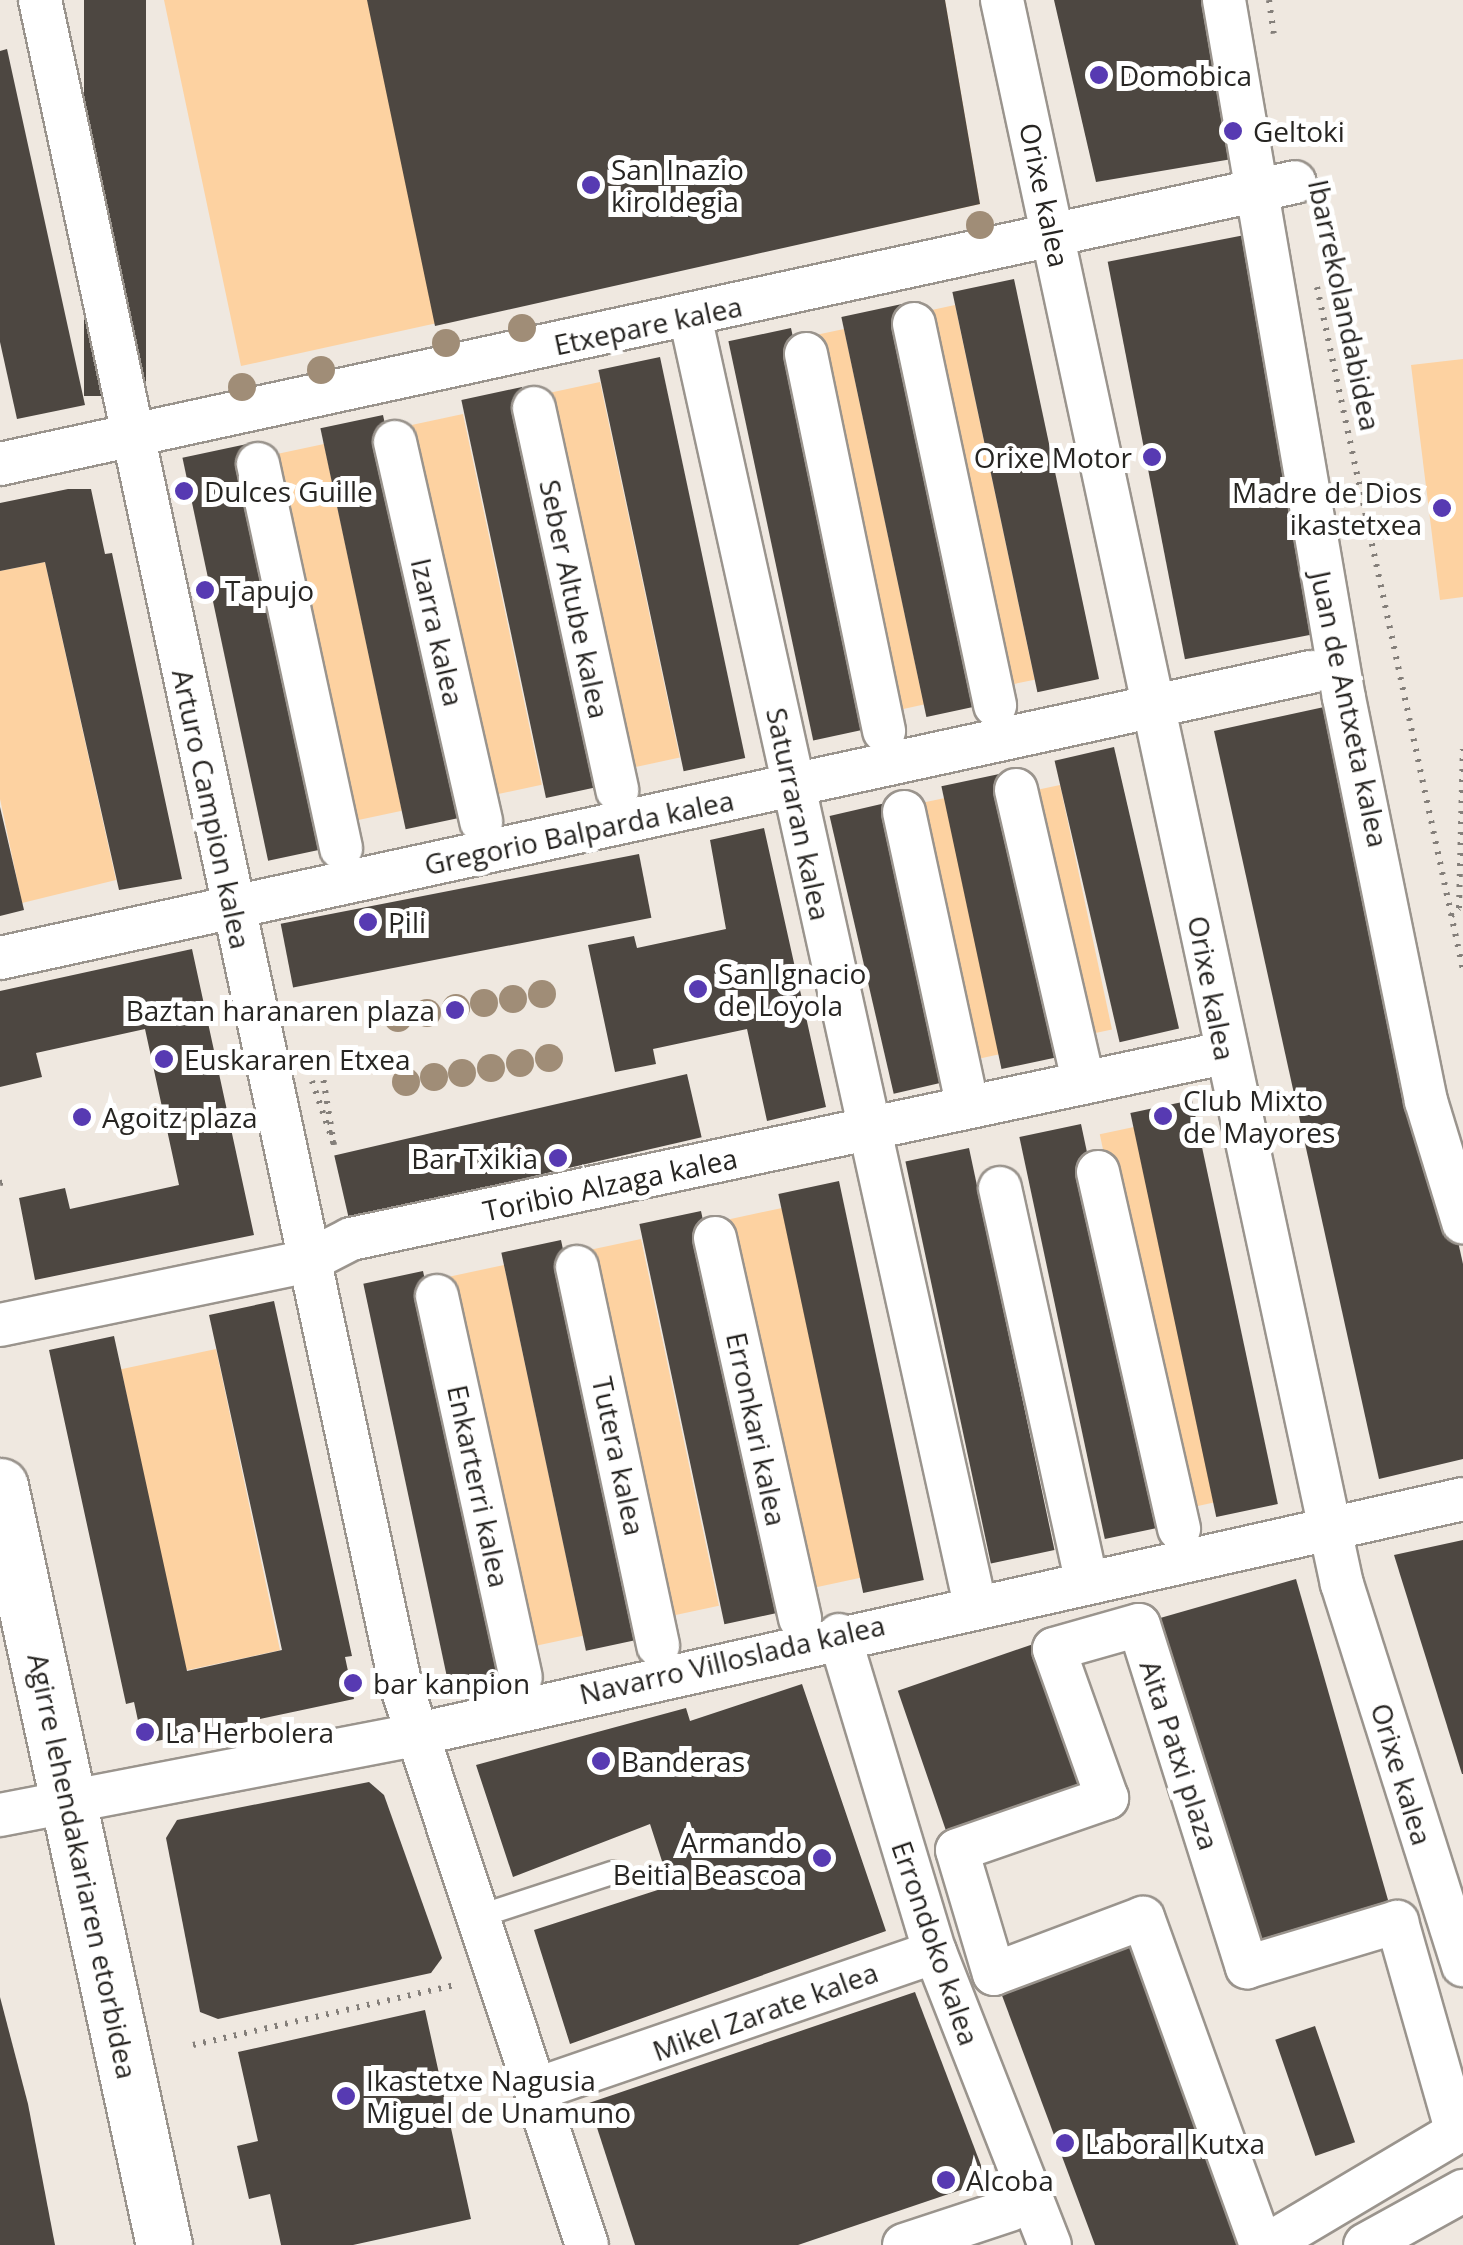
<!DOCTYPE html>
<style>
body{margin:0}
#map{position:relative;width:1463px;height:2245px;overflow:hidden;background:#efe8e0;font-family:"Open Sans",sans-serif}
div>[style]{position:absolute}
[style*='--x']{left:calc(var(--x)*1px);top:calc(var(--y)*1px);width:calc(var(--w)*1px);rotate:calc(var(--a)*1deg)}
.green>*{inset:0;background:#fdd2a1;transform-origin:0 0}
.building>*{inset:0;background:#4d4741;transform-origin:0 0}
.path>*{height:6px;margin-top:-3px;transform-origin:0;background:repeating-linear-gradient(90deg,#847f7a 0 2.5px,transparent 0 10.5px)}
.roads{filter:drop-shadow(2px 0 #9a948d) drop-shadow(-2px 0 #9a948d) drop-shadow(0 2px #9a948d) drop-shadow(0 -2px #9a948d)}
.lane>*{height:22px;margin:-11px;padding:0 11px;transform-origin:11px;border-radius:11px;background:#fff}
.street>*{height:42px;margin:-21px;padding:0 21px;transform-origin:21px;border-radius:21px;background:#fff}
.secondary>*{height:55px;margin:-27.5px;padding:0 27.5px;transform-origin:27.5px;border-radius:27.5px;background:#fff}
.trees>*{width:28px;height:28px;margin:-14px;border-radius:50%;background:#a08d77}
.dots>*{width:28px;height:28px;translate:-50% -50%;box-sizing:border-box;border:5px solid #fff;border-radius:50%}
span{translate:-50% -50%;white-space:nowrap;text-align:center;line-height:1.15;-webkit-text-stroke:10px #fff;paint-order:stroke}
.poi-label{font-size:28px;color:#272522}
.left{translate:0 -50%;text-align:left}
.right{translate:-100% -50%;text-align:right}
.street-label{font-size:28px;color:#272522}
</style>
<div id="map">
<div class="green">
<i style="clip-path:polygon(164px 0,945px 0,980px 204px,241px 366px)"></i>
<i style="left:955px;top:305px;width:383px;height:37px;rotate:78deg"></i>
<i style="left:844px;top:329px;width:384px;height:35px;rotate:78deg"></i>
<i style="clip-path:polygon(1463px 359px,1463px 597px,1440px 600px,1411px 365px)"></i>
<i style="left:600px;top:382px;width:384px;height:56px;rotate:78deg"></i>
<i style="left:463px;top:414px;width:379px;height:61px;rotate:78deg"></i>
<i style="left:324px;top:444px;width:375px;height:59px;rotate:78deg"></i>
<i style="clip-path:polygon(45px 562px,116px 880px,22px 903px,0 799px,0 571px)"></i>
<i style="left:1060px;top:785px;width:250px;height:35px;rotate:78deg"></i>
<i style="left:945px;top:798px;width:262px;height:33px;rotate:78deg"></i>
<i style="left:1134px;top:1127px;width:384px;height:35px;rotate:78deg"></i>
<i style="left:782px;top:1208px;width:378px;height:62px;rotate:78deg"></i>
<i style="left:641px;top:1239px;width:375px;height:60px;rotate:78deg"></i>
<i style="left:504px;top:1265px;width:379px;height:61px;rotate:78deg"></i>
<i style="left:216px;top:1349px;width:308px;height:97px;rotate:78deg"></i>
</div>
<div class="building">
<i style="left:84px;top:0;width:62px;height:396px"></i>
<i style="clip-path:polygon(367px 0,945px 0,980px 204px,435px 326px)"></i>
<i style="clip-path:polygon(1054px 0,1209px 0,1238px 158px,1096px 182px)"></i>
<i style="clip-path:polygon(7px 49px,85px 405px,17px 419px,0 342px,0 51px)"></i>
<i style="left:1250px;top:234px;width:405px;height:145px;rotate:79deg"></i>
<i style="left:1014px;top:279px;width:409px;height:63px;rotate:78deg"></i>
<i style="left:902px;top:304px;width:409px;height:62px;rotate:78deg"></i>
<i style="left:791px;top:328px;width:408px;height:64px;rotate:78deg"></i>
<i style="left:660px;top:357px;width:410px;height:63px;rotate:78deg"></i>
<i style="left:522px;top:387px;width:407px;height:62px;rotate:78deg"></i>
<i style="left:383px;top:415px;width:410px;height:64px;rotate:78deg"></i>
<i style="left:247px;top:444px;width:412px;height:66px;rotate:78deg"></i>
<i style="clip-path:polygon(68px 489px,91px 489px,105px 554px,112px 553px,182px 879px,119px 890px,45px 562px,0 571px,0 503px)"></i>
<i style="clip-path:polygon(1338px 704px,1463px 1264px,1463px 1459px,1379px 1479px,1214px 731px)"></i>
<i style="left:1114px;top:747px;width:289px;height:61px;rotate:77deg"></i>
<i style="left:1004px;top:773px;width:289px;height:64px;rotate:78deg"></i>
<i style="left:890px;top:802px;width:285px;height:62px;rotate:77deg"></i>
<i style="clip-path:polygon(0 807px,24px 910px,0 916px)"></i>
<i style="clip-path:polygon(764px 828px,826px 1107px,767px 1121px,747px 1029px,653px 1049px,656px 1064px,615px 1072px,588px 945px,634px 936px,637px 948px,726px 929px,710px 840px)"></i>
<i style="left:639px;top:854px;width:65px;height:365px;rotate:79deg"></i>
<i style="clip-path:polygon(192px 949px,254px 1235px,35px 1280px,19px 1198px,65px 1188px,70px 1209px,179px 1185px,145px 1029px,36px 1053px,42px 1077px,0 1087px,0 991px)"></i>
<i style="left:687px;top:1074px;width:65px;height:362px;rotate:77deg"></i>
<i style="left:1192px;top:1100px;width:413px;height:63px;rotate:78deg"></i>
<i style="left:1081px;top:1124px;width:411px;height:63px;rotate:78deg"></i>
<i style="left:969px;top:1148px;width:411px;height:65px;rotate:78deg"></i>
<i style="left:839px;top:1181px;width:408px;height:62px;rotate:78deg"></i>
<i style="left:701px;top:1211px;width:409px;height:63px;rotate:78deg"></i>
<i style="left:561px;top:1240px;width:407px;height:61px;rotate:78deg"></i>
<i style="left:423px;top:1271px;width:408px;height:61px;rotate:78deg"></i>
<i style="clip-path:polygon(274px 1301px,352px 1656px,345px 1657px,354px 1699px,143px 1744px,134px 1702px,126px 1704px,49px 1350px,114px 1336px,187px 1671px,282px 1650px,209px 1315px)"></i>
<i style="clip-path:polygon(1463px 1540px,1463px 1774px,1462px 1774px,1394px 1555px)"></i>
<i style="left:1296px;top:1579px;width:358px;height:164px;rotate:74deg"></i>
<i style="left:1051px;top:1638px;width:170px;height:162px;rotate:71deg"></i>
<i style="clip-path:polygon(802px 1684px,886px 1931px,570px 2044px,534px 1930px,670px 1886px,650px 1824px,513px 1877px,476px 1765px,686px 1708px,690px 1721px)"></i>
<i style="clip-path:polygon(369px 1782px,384px 1795px,442px 1958px,431px 1973px,218px 2019px,200px 2012px,166px 1838px,177px 1820px)"></i>
<i style="clip-path:polygon(1143px 1918px,1261px 2245px,1095px 2245px,994px 1974px)"></i>
<i style="clip-path:polygon(915px 1992px,987px 2181px,798px 2245px,635px 2245px,589px 2103px)"></i>
<i style="clip-path:polygon(0 1997px,28px 2104px,55px 2245px,0 2245px)"></i>
<i style="clip-path:polygon(425px 2010px,471px 2219px,353px 2245px,281px 2245px,270px 2194px,249px 2199px,237px 2146px,258px 2141px,238px 2052px)"></i>
<i style="left:1315px;top:2026px;width:123px;height:42px;rotate:71deg"></i>
</div>
<div class="path">
<i style="--x:1269;--y:0;--w:34;--a:82"></i>
<i style="--x:1317;--y:287;--w:698;--a:77.93"></i>
<i style="--x:1451;--y:916;--w:11;--a:-45"></i>
<i style="--x:1459;--y:908;--w:159;--a:-88.6"></i>
<i style="--x:308;--y:1060;--w:31;--a:-15"></i>
<i style="--x:312;--y:1081;--w:68;--a:71"></i>
<i style="--x:334;--y:1145;--w:75;--a:-99.2"></i>
<i style="--x:0;--y:1183;--w:6;--a:-9"></i>
<i style="--x:193;--y:2045;--w:268;--a:-12.9"></i>
</div>
<div class="roads">
<div class="lane">
<i style="--x:477;--y:1917;--w:142;--a:-18.1"></i>
</div>
<div class="street">
<i style="--x:40;--y:0;--w:1720;--a:77.92"></i>
<i style="--x:400;--y:1682;--w:593;--a:71.63"></i>
<i style="--x:1002;--y:0;--w:1620;--a:77.89"></i>
<i style="--x:1342;--y:1584;--w:400;--a:72.4"></i>
<i style="--x:1224;--y:0;--w:708;--a:80.25"></i>
<i style="--x:1344;--y:698;--w:411;--a:78.5"></i>
<i style="--x:1426;--y:1101;--w:127;--a:73"></i>
<i style="--x:690;--y:316;--w:1320;--a:77.53"></i>
<i style="--x:914;--y:324;--w:390;--a:78"></i>
<i style="--x:806;--y:354;--w:385;--a:78.3"></i>
<i style="--x:534;--y:408;--w:391;--a:77.7"></i>
<i style="--x:395;--y:442;--w:389;--a:77.2"></i>
<i style="--x:0;--y:464;--w:1325;--a:-12.28"></i>
<i style="--x:258;--y:464;--w:393;--a:77.8"></i>
<i style="--x:1016;--y:790;--w:280;--a:77"></i>
<i style="--x:904;--y:812;--w:280;--a:77.8"></i>
<i style="--x:0;--y:958;--w:1342;--a:-12.31"></i>
<i style="--x:1098;--y:1172;--w:366;--a:77.2"></i>
<i style="--x:1000;--y:1188;--w:400;--a:77.6"></i>
<i style="--x:715;--y:1238;--w:390;--a:77.4"></i>
<i style="--x:577;--y:1267;--w:387;--a:77.9"></i>
<i style="--x:437;--y:1296;--w:390;--a:77.6"></i>
<i style="--x:0;--y:1325;--w:315;--a:-11.7"></i>
<i style="--x:308;--y:1261;--w:48;--a:-27.1"></i>
<i style="--x:351;--y:1239;--w:893;--a:-12.03"></i>
<i style="--x:839;--y:1635;--w:331;--a:73.2"></i>
<i style="--x:935;--y:1952;--w:315;--a:68.6"></i>
<i style="--x:0;--y:1815;--w:422;--a:-10.9"></i>
<i style="--x:414;--y:1735;--w:1075;--a:-12.68"></i>
<i style="--x:537;--y:2089;--w:421;--a:-19"></i>
<i style="--x:904;--y:2245;--w:112;--a:-18.3"></i>
<i style="--x:1261;--y:2245;--w:348;--a:-109.8"></i>
<i style="--x:1143;--y:1918;--w:159;--a:159.4"></i>
<i style="--x:994;--y:1974;--w:129;--a:-106.6"></i>
<i style="--x:957;--y:1850;--w:159;--a:-19.1"></i>
<i style="--x:1107;--y:1798;--w:158;--a:-109.6"></i>
<i style="--x:1054;--y:1649;--w:88;--a:-15.8"></i>
<i style="--x:1139;--y:1625;--w:359;--a:72.5"></i>
<i style="--x:1247;--y:1967;--w:157;--a:-16.7"></i>
<i style="--x:1397;--y:1922;--w:218;--a:74.1"></i>
<i style="--x:1457;--y:2132;--w:221;--a:149.3"></i>
<i style="--x:1365;--y:2245;--w:112;--a:-28.9"></i>
</div>
<div class="secondary">
<i style="--x:0;--y:1486;--w:777;--a:77.81"></i>
</div>
</div>
<div class="trees">
<i style="left:980px;top:225px"></i>
<i style="left:522px;top:328px"></i>
<i style="left:446px;top:343px"></i>
<i style="left:321px;top:370px"></i>
<i style="left:242px;top:387px"></i>
<i style="left:542px;top:994px"></i>
<i style="left:513px;top:999px"></i>
<i style="left:484px;top:1003px"></i>
<i style="left:456px;top:1008px"></i>
<i style="left:427px;top:1013px"></i>
<i style="left:398px;top:1018px"></i>
<i style="left:549px;top:1058px"></i>
<i style="left:520px;top:1063px"></i>
<i style="left:491px;top:1068px"></i>
<i style="left:462px;top:1073px"></i>
<i style="left:434px;top:1077px"></i>
<i style="left:406px;top:1082px"></i>
</div>
<div class="dots">
<i style="left:1099px;top:75px;background:#573ab2"></i>
<i style="left:1233px;top:131px;background:#573ab2"></i>
<i style="left:591px;top:185px;background:#573ab2"></i>
<i style="left:1152px;top:457px;background:#573ab2"></i>
<i style="left:184px;top:491px;background:#573ab2"></i>
<i style="left:1442px;top:508px;background:#573ab2"></i>
<i style="left:205px;top:590px;background:#573ab2"></i>
<i style="left:368px;top:922px;background:#573ab2"></i>
<i style="left:698px;top:989px;background:#573ab2"></i>
<i style="left:455px;top:1010px;background:#573ab2"></i>
<i style="left:164px;top:1059px;background:#573ab2"></i>
<i style="left:1163px;top:1116px;background:#573ab2"></i>
<i style="left:82px;top:1117px;background:#573ab2"></i>
<i style="left:558px;top:1158px;background:#573ab2"></i>
<i style="left:353px;top:1683px;background:#573ab2"></i>
<i style="left:145px;top:1732px;background:#573ab2"></i>
<i style="left:601px;top:1761px;background:#573ab2"></i>
<i style="left:822px;top:1858px;background:#573ab2"></i>
<i style="left:346px;top:2096px;background:#573ab2"></i>
<i style="left:1065px;top:2143px;background:#573ab2"></i>
<i style="left:946px;top:2180px;background:#573ab2"></i>
</div>
<div class="poi-label">
<span class="left" style="left:1119px;top:75px">Domobica</span>
<span class="left" style="left:1253px;top:131px">Geltoki</span>
<span class="left" style="left:611px;top:185px">San Inazio<br>kiroldegia</span>
<span class="right" style="left:1132px;top:457px">Orixe Motor</span>
<span class="left" style="left:204px;top:491px">Dulces Guille</span>
<span class="right" style="left:1422px;top:508px">Madre de Dios<br>ikastetxea</span>
<span class="left" style="left:225px;top:590px">Tapujo</span>
<span class="left" style="left:388px;top:922px">Pili</span>
<span class="left" style="left:718px;top:989px">San Ignacio<br>de Loyola</span>
<span class="right" style="left:435px;top:1010px">Baztan haranaren plaza</span>
<span class="left" style="left:184px;top:1059px">Euskararen Etxea</span>
<span class="left" style="left:1183px;top:1116px">Club Mixto<br>de Mayores</span>
<span class="left" style="left:102px;top:1117px">Agoitz plaza</span>
<span class="right" style="left:538px;top:1158px">Bar Txikia</span>
<span class="left" style="left:373px;top:1683px">bar kanpion</span>
<span class="left" style="left:165px;top:1732px">La Herbolera</span>
<span class="left" style="left:621px;top:1761px">Banderas</span>
<span class="right" style="left:802px;top:1858px">Armando<br>Beitia Beascoa</span>
<span class="left" style="left:366px;top:2096px">Ikastetxe Nagusia<br>Miguel de Unamuno</span>
<span class="left" style="left:1085px;top:2143px">Laboral Kutxa</span>
<span class="left" style="left:966px;top:2180px">Alcoba</span>
</div>
<div class="street-label">
<span style="left:1045px;top:195px;rotate:78deg">Orixe kalea</span>
<span style="left:1345px;top:305px;rotate:78deg">Ibarrekolandabidea</span>
<span style="left:648px;top:325px;rotate:-12deg">Etxepare kalea</span>
<span style="left:575px;top:599px;rotate:78deg">Seber Altube kalea</span>
<span style="left:438px;top:632px;rotate:77deg">Izarra kalea</span>
<span style="left:1350px;top:709px;rotate:78deg">Juan de Antxeta kalea</span>
<span style="left:212px;top:809px;rotate:78deg">Arturo Campion kalea</span>
<span style="left:799px;top:814px;rotate:78deg">Saturraran kalea</span>
<span style="left:579px;top:832px;rotate:-12deg">Gregorio Balparda kalea</span>
<span style="left:1212px;top:988px;rotate:79deg">Orixe kalea</span>
<span style="left:610px;top:1184px;rotate:-12deg">Toribio Alzaga kalea</span>
<span style="left:757px;top:1429px;rotate:78deg">Erronkari kalea</span>
<span style="left:619px;top:1456px;rotate:78deg">Tutera kalea</span>
<span style="left:479px;top:1486px;rotate:78deg">Enkarterri kalea</span>
<span style="left:732px;top:1659px;rotate:-13deg">Navarro Villoslada kalea</span>
<span style="left:1180px;top:1755px;rotate:72deg">Aita Patxi plaza</span>
<span style="left:1402px;top:1774px;rotate:73deg">Orixe kalea</span>
<span style="left:83px;top:1866px;rotate:78deg">Agirre lehendakariaren etorbidea</span>
<span style="left:936px;top:1943px;rotate:71deg">Errondoko kalea</span>
<span style="left:765px;top:2011px;rotate:-20deg">Mikel Zarate kalea</span>
</div>
</div>
